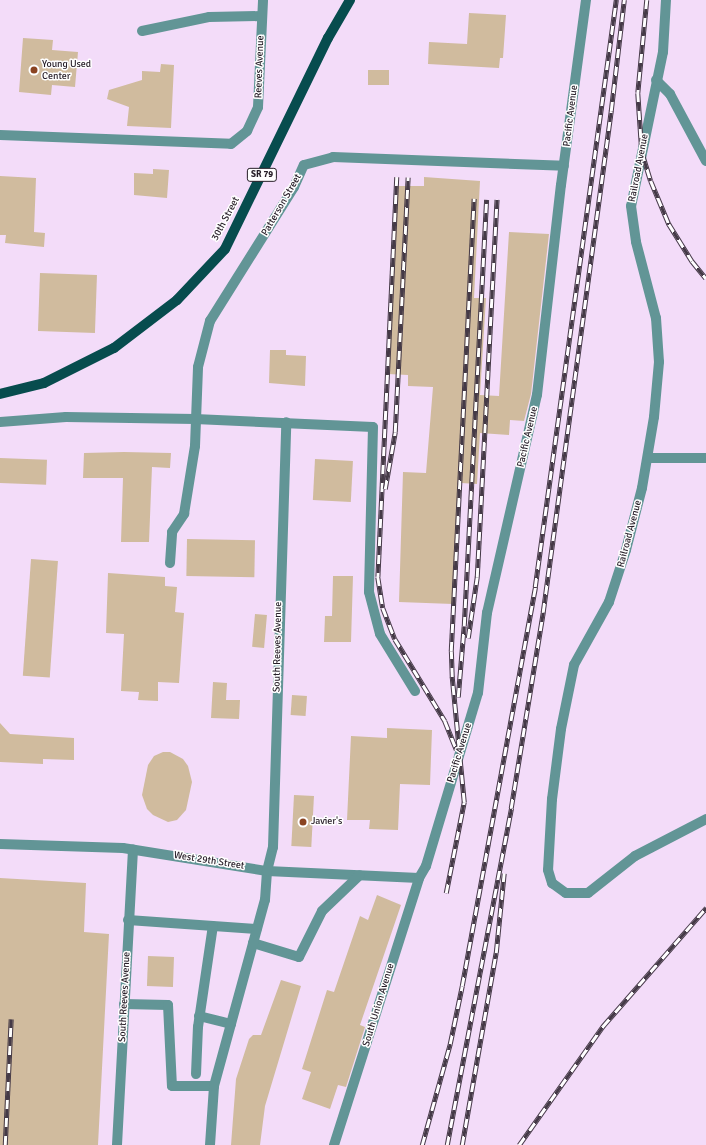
<!DOCTYPE html>
<style>
body{margin:0}
#map{position:relative;width:706px;height:1145px;overflow:hidden;background:#f3dcf9;font-family:Signika,sans-serif}
div>[style]{position:absolute}
[style*='--x']{left:calc(var(--x)*1px);top:calc(var(--y)*1px);width:calc(var(--w)*1px);rotate:calc(var(--a)*1deg)}
.building>*{inset:0;background:#d0bb9e;transform-origin:0 0}
.minor>*{height:10px;margin:-5px;padding:0 5px;transform-origin:5px;border-radius:5px;background:#629596}
.major>*{height:10px;margin:-5px;padding:0 5px;transform-origin:5px;border-radius:5px;background:#074c4e}
.rail>*{height:4.5px;margin-top:-2.25px;transform-origin:0;background:repeating-linear-gradient(90deg,#fff 0 9px,#453a47 0 18px);box-sizing:border-box;border-block:1px solid #453a47}
.dots>*{width:11px;height:11px;translate:-50% -50%;box-sizing:border-box;border:2px solid #fff;border-radius:50%}
span{translate:-50% -50%;white-space:nowrap;text-align:center;line-height:1.15;-webkit-text-stroke:3px #fff;paint-order:stroke}
.shield-label span{padding:1px 3px;background:#fff;border:1px solid;border-radius:3px;-webkit-text-stroke-width:0}
.shield-label{font-size:9px;color:#261d27;font-weight:700}
.poi-label{font-size:10px;color:#261d27}
.left{translate:0 -50%;text-align:left}
.street-label{font-size:10px;color:#261d27}
</style>
<div id="map">
<div class="building">
<i style="clip-path:polygon(469px 13px,506px 15px,503px 58px,500px 58px,499px 68px,428px 64px,429px 42px,467px 44px)"></i>
<i style="clip-path:polygon(23px 38px,53px 40px,52px 50px,78px 52px,75px 87px,52px 85px,51px 95px,19px 92px)"></i>
<i style="clip-path:polygon(161px 64px,174px 65px,171px 128px,127px 126px,129px 107px,107px 99px,109px 90px,142px 80px,142px 71px,160px 72px)"></i>
<i style="left:368px;top:70px;width:21px;height:15px"></i>
<i style="clip-path:polygon(153px 169px,169px 170px,167px 198px,134px 195px,134px 173px,153px 174px)"></i>
<i style="clip-path:polygon(0 176px,36px 178px,34px 232px,45px 233px,44px 247px,5px 243px,6px 235px,0 235px)"></i>
<i style="clip-path:polygon(424px 177px,480px 181px,474px 298px,486px 298px,480px 395px,499px 396px,509px 232px,549px 234px,531px 394px,524px 421px,510px 420px,509px 435px,480px 433px,477px 484px,461px 483px,453px 604px,399px 602px,403px 472px,426px 473px,433px 387px,408px 386px,408px 375px,388px 374px,397px 186px,424px 186px)"></i>
<i style="left:40px;top:273px;width:57px;height:58px;rotate:2deg"></i>
<i style="clip-path:polygon(270px 350px,286px 350px,286px 355px,306px 356px,305px 386px,269px 383px)"></i>
<i style="clip-path:polygon(124px 452px,171px 453px,170px 468px,152px 467px,149px 542px,121px 542px,123px 478px,83px 478px,84px 453px)"></i>
<i style="left:0;top:458px;width:47px;height:25px;rotate:2deg"></i>
<i style="left:315px;top:459px;width:38px;height:41px;rotate:3deg"></i>
<i style="left:187px;top:539px;width:68px;height:37px;rotate:1deg"></i>
<i style="left:31px;top:559px;width:27px;height:117px;rotate:4deg"></i>
<i style="clip-path:polygon(108px 573px,165px 577px,165px 586px,177px 587px,175px 612px,184px 613px,179px 683px,158px 682px,158px 701px,138px 700px,139px 692px,121px 691px,124px 634px,106px 633px)"></i>
<i style="clip-path:polygon(333px 576px,353px 576px,351px 642px,324px 642px,325px 616px,332px 616px)"></i>
<i style="left:255px;top:614px;width:12px;height:33px;rotate:5deg"></i>
<i style="clip-path:polygon(213px 682px,227px 683px,226px 700px,240px 700px,239px 719px,211px 718px)"></i>
<i style="left:292px;top:695px;width:15px;height:20px;rotate:4deg"></i>
<i style="clip-path:polygon(0 723px,10px 734px,74px 738px,74px 760px,43px 759px,43px 764px,0 762px)"></i>
<i style="clip-path:polygon(387px 728px,432px 730px,430px 785px,400px 784px,398px 830px,369px 829px,370px 820px,347px 820px,351px 736px,387px 738px)"></i>
<i style="clip-path:polygon(163px 752px,170px 752px,183px 759px,188px 766px,192px 782px,186px 810px,177px 820px,168px 822px,153px 815px,147px 809px,142px 795px,148px 765px,154px 756px)"></i>
<i style="left:294px;top:795px;width:20px;height:51px;rotate:3deg"></i>
<i style="clip-path:polygon(0 878px,86px 883px,84px 932px,109px 934px,98px 1145px,0 1145px)"></i>
<i style="clip-path:polygon(377px 895px,401px 905px,360px 1025px,365px 1027px,346px 1087px,338px 1085px,330px 1109px,302px 1099px,311px 1072px,302px 1069px,327px 990px,334px 992px,360px 916px,368px 920px)"></i>
<i style="left:148px;top:956px;width:26px;height:30px;rotate:2deg"></i>
<i style="clip-path:polygon(281px 980px,301px 986px,265px 1106px,260px 1145px,231px 1145px,236px 1079px,249px 1039px,253px 1035px,261px 1035px)"></i>
</div>
<div class="minor">
<i style="--x:666;--y:0;--w:52;--a:93.3"></i>
<i style="--x:663;--y:52;--w:157;--a:101.7"></i>
<i style="--x:631;--y:206;--w:36;--a:82"></i>
<i style="--x:636;--y:242;--w:79;--a:75.3"></i>
<i style="--x:656;--y:318;--w:44;--a:86.1"></i>
<i style="--x:659;--y:362;--w:55;--a:95.2"></i>
<i style="--x:654;--y:417;--w:72;--a:99.6"></i>
<i style="--x:642;--y:488;--w:64;--a:104.5"></i>
<i style="--x:626;--y:550;--w:55;--a:108.1"></i>
<i style="--x:609;--y:602;--w:72;--a:119.1"></i>
<i style="--x:574;--y:665;--w:65;--a:101.5"></i>
<i style="--x:561;--y:729;--w:71;--a:97.3"></i>
<i style="--x:552;--y:799;--w:71;--a:93.2"></i>
<i style="--x:548;--y:870;--w:14;--a:73"></i>
<i style="--x:552;--y:883;--w:17;--a:36"></i>
<i style="--x:566;--y:893;--w:22;--a:0"></i>
<i style="--x:588;--y:893;--w:60;--a:-38.2"></i>
<i style="--x:635;--y:856;--w:80;--a:-27.5"></i>
<i style="--x:142;--y:31;--w:68;--a:-11.8"></i>
<i style="--x:209;--y:17;--w:53;--a:-1.1"></i>
<i style="--x:656;--y:80;--w:20;--a:45"></i>
<i style="--x:670;--y:94;--w:76;--a:61.8"></i>
<i style="--x:0;--y:135;--w:231;--a:2.2"></i>
<i style="--x:231;--y:144;--w:21;--a:-39"></i>
<i style="--x:247;--y:131;--w:26;--a:-65"></i>
<i style="--x:258;--y:107;--w:107;--a:-87.3"></i>
<i style="--x:0;--y:422;--w:66;--a:-4.3"></i>
<i style="--x:66;--y:417;--w:129;--a:0.9"></i>
<i style="--x:195;--y:419;--w:178;--a:2.6"></i>
<i style="--x:373;--y:427;--w:165;--a:91.4"></i>
<i style="--x:369;--y:592;--w:43;--a:75.3"></i>
<i style="--x:380;--y:634;--w:67;--a:58.4"></i>
<i style="--x:648;--y:458;--w:58;--a:0"></i>
<i style="--x:170;--y:563;--w:31;--a:-86"></i>
<i style="--x:172;--y:532;--w:22;--a:-56"></i>
<i style="--x:184;--y:514;--w:69;--a:-80.8"></i>
<i style="--x:195;--y:446;--w:79;--a:-87.8"></i>
<i style="--x:198;--y:367;--w:48;--a:-75.4"></i>
<i style="--x:210;--y:321;--w:158;--a:-57.9"></i>
<i style="--x:294;--y:187;--w:24;--a:-66"></i>
<i style="--x:304;--y:165;--w:30;--a:-15"></i>
<i style="--x:333;--y:157;--w:231;--a:2.2"></i>
<i style="--x:0;--y:844;--w:123;--a:1.9"></i>
<i style="--x:123;--y:848;--w:146;--a:9.1"></i>
<i style="--x:267;--y:871;--w:152;--a:2.6"></i>
<i style="--x:128;--y:920;--w:129;--a:4"></i>
<i style="--x:253;--y:943;--w:48;--a:16.9"></i>
<i style="--x:299;--y:957;--w:51;--a:-63.4"></i>
<i style="--x:322;--y:911;--w:52;--a:-43.5"></i>
<i style="--x:124;--y:1004;--w:44;--a:1.3"></i>
<i style="--x:168;--y:1005;--w:81;--a:87.2"></i>
<i style="--x:172;--y:1086;--w:42;--a:0"></i>
<i style="--x:199;--y:1016;--w:33;--a:14"></i>
<i style="--x:196;--y:1074;--w:47;--a:-87.6"></i>
<i style="--x:198;--y:1027;--w:102;--a:-81.6"></i>
<i style="--x:117;--y:1145;--w:296;--a:-86.9"></i>
<i style="--x:210;--y:1145;--w:59;--a:-86.1"></i>
<i style="--x:214;--y:1086;--w:193;--a:-74.7"></i>
<i style="--x:265;--y:900;--w:29;--a:-86"></i>
<i style="--x:267;--y:871;--w:25;--a:-76"></i>
<i style="--x:273;--y:847;--w:425;--a:-88.2"></i>
<i style="--x:334;--y:1145;--w:280;--a:-72.3"></i>
<i style="--x:419;--y:878;--w:14;--a:-60"></i>
<i style="--x:426;--y:866;--w:181;--a:-73.3"></i>
<i style="--x:478;--y:693;--w:81;--a:-83.6"></i>
<i style="--x:487;--y:613;--w:224;--a:-77.1"></i>
<i style="--x:537;--y:395;--w:211;--a:-83.5"></i>
<i style="--x:561;--y:185;--w:187;--a:-82.3"></i>
</div>
<div class="major">
<i style="--x:0;--y:394;--w:45;--a:-14"></i>
<i style="--x:44;--y:383;--w:78;--a:-26.6"></i>
<i style="--x:114;--y:348;--w:79;--a:-37.3"></i>
<i style="--x:177;--y:300;--w:70;--a:-46.7"></i>
<i style="--x:225;--y:249;--w:235;--a:-64"></i>
<i style="--x:328;--y:38;--w:44;--a:-59.9"></i>
</div>
<div class="rail">
<i style="--x:647;--y:0;--w:93;--a:95.5"></i>
<i style="--x:638;--y:93;--w:59;--a:86.1"></i>
<i style="--x:642;--y:152;--w:30;--a:73"></i>
<i style="--x:651;--y:181;--w:47;--a:67.3"></i>
<i style="--x:669;--y:224;--w:44;--a:58.1"></i>
<i style="--x:692;--y:261;--w:22;--a:51"></i>
<i style="--x:397;--y:177;--w:400;--a:92.7"></i>
<i style="--x:378;--y:577;--w:31;--a:81"></i>
<i style="--x:383;--y:608;--w:33;--a:69"></i>
<i style="--x:395;--y:639;--w:96;--a:58.6"></i>
<i style="--x:445;--y:721;--w:31;--a:68"></i>
<i style="--x:385;--y:489;--w:58;--a:-80"></i>
<i style="--x:395;--y:432;--w:255;--a:-87.1"></i>
<i style="--x:468;--y:638;--w:62;--a:-81.6"></i>
<i style="--x:477;--y:577;--w:378;--a:-87"></i>
<i style="--x:458;--y:697;--w:71;--a:-85.2"></i>
<i style="--x:464;--y:626;--w:427;--a:-87"></i>
<i style="--x:446;--y:893;--w:93;--a:-78.8"></i>
<i style="--x:464;--y:802;--w:126;--a:-95.5"></i>
<i style="--x:452;--y:677;--w:26;--a:-92"></i>
<i style="--x:451;--y:651;--w:453;--a:-87.1"></i>
<i style="--x:5;--y:1145;--w:126;--a:-87.3"></i>
<i style="--x:422;--y:1145;--w:105;--a:-74.5"></i>
<i style="--x:450;--y:1044;--w:59;--a:-78.3"></i>
<i style="--x:462;--y:986;--w:406;--a:-79.6"></i>
<i style="--x:535;--y:587;--w:593;--a:-82.14"></i>
<i style="--x:447;--y:1145;--w:343;--a:-79.2"></i>
<i style="--x:511;--y:808;--w:199;--a:-80.7"></i>
<i style="--x:543;--y:612;--w:506;--a:-82.27"></i>
<i style="--x:611;--y:111;--w:112;--a:-83.3"></i>
<i style="--x:462;--y:1145;--w:195;--a:-80"></i>
<i style="--x:496;--y:953;--w:80;--a:-84.3"></i>
<i style="--x:519;--y:1145;--w:146;--a:-54.8"></i>
<i style="--x:603;--y:1026;--w:157;--a:-48.9"></i>
</div>
<div class="dots">
<i style="left:34px;top:70px;background:#8a4321"></i>
<i style="left:303px;top:822px;background:#8a4321"></i>
</div>
<div class="shield-label">
<span style="left:262px;top:175px">SR 79</span>
</div>
<div class="poi-label">
<span class="left" style="left:42px;top:70px">Young Used<br>Center</span>
<span class="left" style="left:311px;top:822px">Javier's</span>
</div>
<div class="street-label">
<span style="left:260px;top:67px;rotate:-88deg">Reeves Avenue</span>
<span style="left:571px;top:116px;rotate:-83deg">Pacific Avenue</span>
<span style="left:639px;top:168px;rotate:-79deg">Railroad Avenue</span>
<span style="left:282px;top:205px;rotate:-60deg">Patterson Street</span>
<span style="left:226px;top:219px;rotate:-62deg">30th Street</span>
<span style="left:528px;top:437px;rotate:-77deg">Pacific Avenue</span>
<span style="left:630px;top:534px;rotate:-75deg">Railroad Avenue</span>
<span style="left:278px;top:647px;rotate:-89deg">South Reeves Avenue</span>
<span style="left:460px;top:753px;rotate:-73deg">Pacific Avenue</span>
<span style="left:209px;top:861px;rotate:9deg">West 29th Street</span>
<span style="left:125px;top:997px;rotate:-87deg">South Reeves Avenue</span>
<span style="left:379px;top:1005px;rotate:-73deg">South Union Avenue</span>
</div>
</div>
